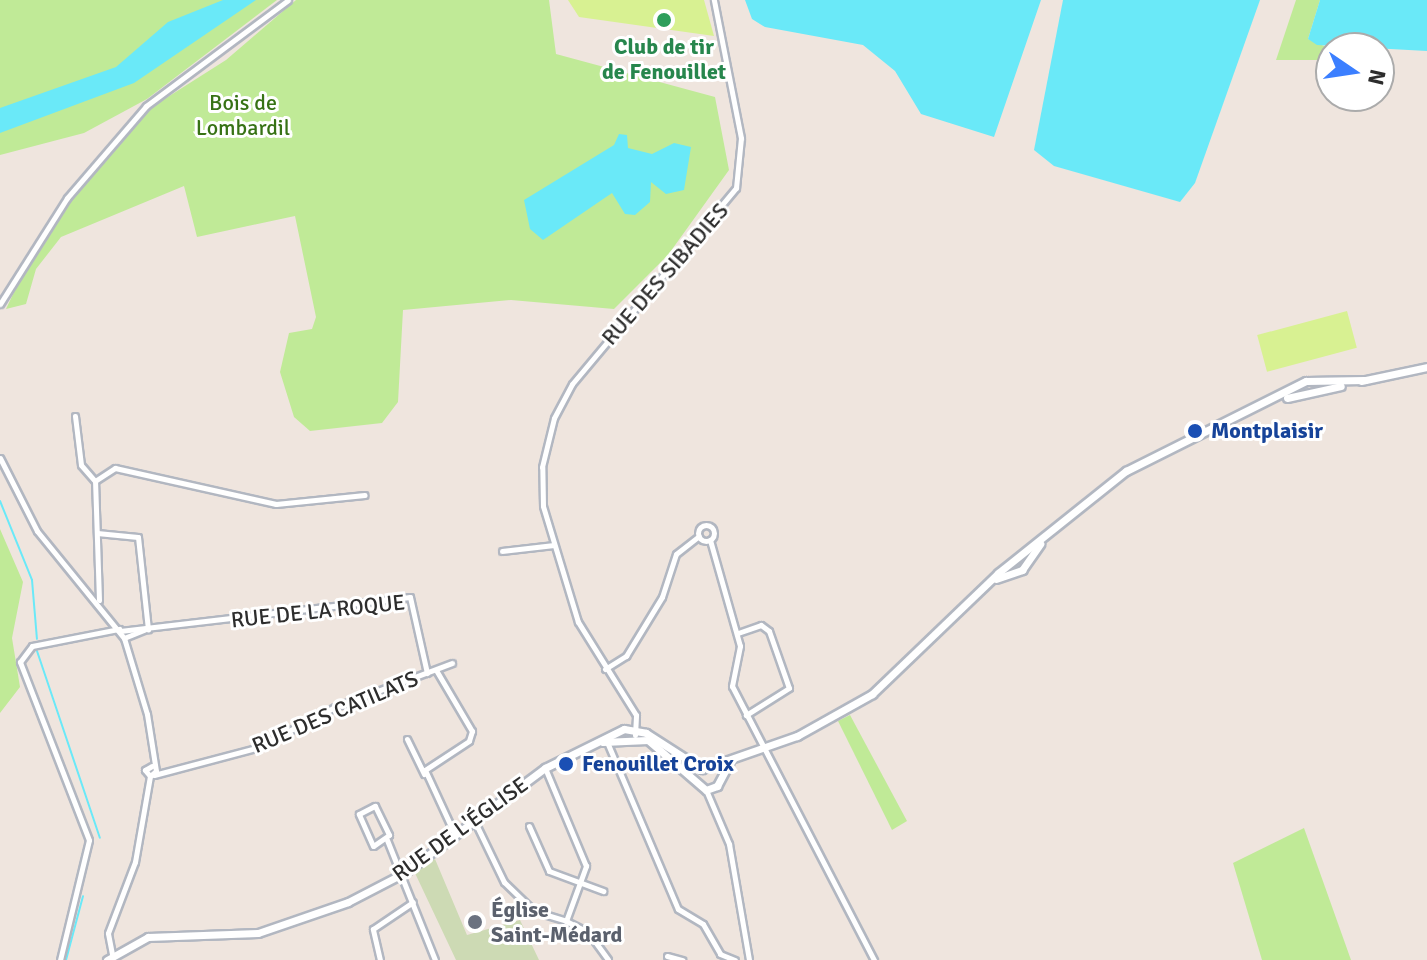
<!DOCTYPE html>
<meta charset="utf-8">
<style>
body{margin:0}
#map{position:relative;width:1427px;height:960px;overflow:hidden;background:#efe5de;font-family:Signika,sans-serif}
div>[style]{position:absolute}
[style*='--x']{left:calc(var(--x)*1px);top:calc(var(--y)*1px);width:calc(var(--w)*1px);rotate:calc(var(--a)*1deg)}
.green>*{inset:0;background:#c0ea97}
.cemetery>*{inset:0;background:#cddab4}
.pitch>*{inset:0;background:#d8f192;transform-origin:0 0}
.water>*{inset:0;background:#6ae9f8}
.stream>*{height:2px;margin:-1px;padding:0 1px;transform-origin:1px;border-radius:1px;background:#6ae9f8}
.roads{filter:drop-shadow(2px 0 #b2b7c1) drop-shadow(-2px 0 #b2b7c1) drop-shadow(0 2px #b2b7c1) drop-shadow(0 -2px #b2b7c1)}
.street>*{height:5px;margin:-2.5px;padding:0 2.5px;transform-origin:2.5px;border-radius:2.5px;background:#fff}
.street>.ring{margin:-2.5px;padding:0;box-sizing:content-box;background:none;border:5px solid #fff;border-radius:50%}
.secondary>*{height:7px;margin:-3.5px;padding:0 3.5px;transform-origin:3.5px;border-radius:3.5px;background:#fff}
.dots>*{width:22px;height:22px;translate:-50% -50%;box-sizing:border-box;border:4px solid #fff;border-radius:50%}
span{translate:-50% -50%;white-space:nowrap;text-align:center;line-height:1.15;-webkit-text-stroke:6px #fff;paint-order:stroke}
.leisure-label{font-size:22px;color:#27864d;font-weight:700}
.park-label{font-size:22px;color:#377215}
.street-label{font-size:22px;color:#2d2d2d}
.transit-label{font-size:22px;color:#164399;font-weight:700}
.left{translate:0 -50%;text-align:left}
.worship-label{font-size:22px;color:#5b616d;font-weight:700}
.north{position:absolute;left:1315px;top:32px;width:80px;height:80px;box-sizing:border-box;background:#fff;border:2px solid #ababab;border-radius:50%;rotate:103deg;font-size:22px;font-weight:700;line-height:32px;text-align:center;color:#2d2d2d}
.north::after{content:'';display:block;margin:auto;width:28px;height:36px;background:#3b7fff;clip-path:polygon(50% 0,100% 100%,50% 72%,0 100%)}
</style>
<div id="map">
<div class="green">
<i style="clip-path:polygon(0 0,277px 0,147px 99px,84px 133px,0 155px)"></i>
<i style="clip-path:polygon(296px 0,549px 0,556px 54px,715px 97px,729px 170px,668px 255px,614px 309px,511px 300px,403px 310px,398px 402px,382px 423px,310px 431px,294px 417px,280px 372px,289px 333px,312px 329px,316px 317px,295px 216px,197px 237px,184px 186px,61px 237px,36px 269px,26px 304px,6px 309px,31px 256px,73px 195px,152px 107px,226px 60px)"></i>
<i style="clip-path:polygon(1296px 0,1320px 0,1308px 39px,1331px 49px,1331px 60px,1276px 60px)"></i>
<i style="clip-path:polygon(0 529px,23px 582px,12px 638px,20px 687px,0 713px)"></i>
<i style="clip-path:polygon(850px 715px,907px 821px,892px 830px,838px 721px)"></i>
<i style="clip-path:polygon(1304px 828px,1351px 960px,1262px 960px,1233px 863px)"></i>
</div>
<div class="cemetery">
<i style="clip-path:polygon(435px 859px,467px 935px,520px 920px,539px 960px,456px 960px,414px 871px)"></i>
</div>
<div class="pitch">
<i style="clip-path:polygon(568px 0,704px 0,714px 36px,579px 17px)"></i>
<i style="left:1347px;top:311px;width:38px;height:93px;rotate:75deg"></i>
</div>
<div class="water">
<i style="clip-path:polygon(223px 0,256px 0,134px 83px,0 133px,0 108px,116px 67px,168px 22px)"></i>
<i style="clip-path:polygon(745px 0,1041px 0,994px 137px,921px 114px,895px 71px,863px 45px,765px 27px,752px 19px)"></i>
<i style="clip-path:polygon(1063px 0,1260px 0,1195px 183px,1180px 202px,1054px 166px,1034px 150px)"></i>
<i style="clip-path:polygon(1320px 0,1427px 0,1427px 51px,1317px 45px,1308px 39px)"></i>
<i style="clip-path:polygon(619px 134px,627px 135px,628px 148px,652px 154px,674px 143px,691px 147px,684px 190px,666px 194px,651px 182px,650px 202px,635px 215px,625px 214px,612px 193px,543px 240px,530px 229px,524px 200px,614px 145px)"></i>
</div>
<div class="stream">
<i style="--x:0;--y:501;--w:85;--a:67.9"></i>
<i style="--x:32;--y:580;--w:59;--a:85.2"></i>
<i style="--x:37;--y:651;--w:197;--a:71.4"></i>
<i style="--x:66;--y:960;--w:66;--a:-75.1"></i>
</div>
<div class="roads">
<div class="street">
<i style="--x:0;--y:304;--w:125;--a:-57.7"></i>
<i style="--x:67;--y:198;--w:121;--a:-49.3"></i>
<i style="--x:146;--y:106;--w:177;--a:-36.7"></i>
<i style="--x:75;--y:416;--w:49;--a:83"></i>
<i style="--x:81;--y:465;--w:21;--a:49"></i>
<i style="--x:0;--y:458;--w:82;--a:63.1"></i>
<i style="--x:37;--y:531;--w:138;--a:50.9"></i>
<i style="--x:124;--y:638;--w:79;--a:73.2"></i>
<i style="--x:147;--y:714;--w:58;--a:81"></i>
<i style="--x:156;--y:771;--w:8;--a:140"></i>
<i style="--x:150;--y:776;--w:8;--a:-130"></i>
<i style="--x:145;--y:770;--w:8;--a:-30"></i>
<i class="ring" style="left:698px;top:525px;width:11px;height:11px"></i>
<i style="--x:97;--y:533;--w:41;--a:5.6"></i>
<i style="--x:138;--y:537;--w:93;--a:83.8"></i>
<i style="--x:710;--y:540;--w:110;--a:74.2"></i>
<i style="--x:740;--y:646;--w:41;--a:101.3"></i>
<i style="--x:732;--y:686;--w:309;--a:62.6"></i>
<i style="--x:502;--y:551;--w:52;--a:-6.6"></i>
<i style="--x:99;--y:600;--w:119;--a:-91.9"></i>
<i style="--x:95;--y:481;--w:24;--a:-33"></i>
<i style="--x:115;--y:468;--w:165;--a:12.6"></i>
<i style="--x:276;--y:504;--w:89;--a:-5.8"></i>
<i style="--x:120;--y:631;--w:292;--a:-6.7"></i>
<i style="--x:410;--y:597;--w:78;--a:77.4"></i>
<i style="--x:738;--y:633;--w:24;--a:-19"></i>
<i style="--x:761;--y:625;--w:10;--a:37"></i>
<i style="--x:769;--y:631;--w:60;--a:70.7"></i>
<i style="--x:789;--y:688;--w:51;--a:147.9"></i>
<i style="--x:124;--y:638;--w:22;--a:-22"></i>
<i style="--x:605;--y:669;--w:25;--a:-32"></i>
<i style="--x:626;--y:656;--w:69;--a:-58.6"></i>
<i style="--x:662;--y:597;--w:45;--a:-72"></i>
<i style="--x:676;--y:554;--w:29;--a:-38"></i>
<i style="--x:436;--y:670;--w:71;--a:59.5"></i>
<i style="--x:472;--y:731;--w:10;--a:107"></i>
<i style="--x:469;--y:741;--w:53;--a:146.6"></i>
<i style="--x:425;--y:770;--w:72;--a:65.2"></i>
<i style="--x:635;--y:735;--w:20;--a:-87"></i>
<i style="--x:636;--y:715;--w:110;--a:-121.9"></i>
<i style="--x:578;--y:622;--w:121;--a:-106.8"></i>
<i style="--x:543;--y:506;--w:39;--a:-91"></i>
<i style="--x:542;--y:467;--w:50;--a:-76.2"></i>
<i style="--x:554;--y:418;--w:38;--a:-62"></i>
<i style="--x:572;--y:384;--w:256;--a:-50.1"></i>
<i style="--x:736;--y:188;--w:50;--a:-84.3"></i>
<i style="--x:741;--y:138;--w:141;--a:-101.1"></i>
<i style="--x:407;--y:739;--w:39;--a:64"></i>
<i style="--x:607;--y:742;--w:181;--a:67"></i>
<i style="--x:678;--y:909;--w:29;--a:31"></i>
<i style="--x:703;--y:924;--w:34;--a:60"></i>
<i style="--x:720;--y:954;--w:16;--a:22"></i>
<i style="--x:154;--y:775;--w:106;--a:-14.8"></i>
<i style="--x:256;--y:748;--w:89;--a:-27.4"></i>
<i style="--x:335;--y:707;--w:125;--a:-20.6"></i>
<i style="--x:706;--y:790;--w:59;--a:66.9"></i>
<i style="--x:729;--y:844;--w:118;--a:80.2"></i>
<i style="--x:375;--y:806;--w:32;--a:64"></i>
<i style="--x:389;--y:835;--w:19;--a:145"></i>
<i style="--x:373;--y:846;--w:35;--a:-114"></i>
<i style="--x:359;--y:814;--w:18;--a:-27"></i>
<i style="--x:474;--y:820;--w:69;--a:64.2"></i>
<i style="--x:504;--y:882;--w:42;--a:44"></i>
<i style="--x:534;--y:911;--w:34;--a:17"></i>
<i style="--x:566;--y:921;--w:59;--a:-70"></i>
<i style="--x:586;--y:866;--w:106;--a:-112.7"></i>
<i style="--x:529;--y:826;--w:49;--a:66"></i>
<i style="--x:549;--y:871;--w:58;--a:20.3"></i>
<i style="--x:387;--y:840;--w:129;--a:68.2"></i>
<i style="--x:566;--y:921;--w:25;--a:27"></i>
<i style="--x:588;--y:932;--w:34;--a:54"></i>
<i style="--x:112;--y:954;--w:21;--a:-101"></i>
<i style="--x:108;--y:933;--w:76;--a:-69.2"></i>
<i style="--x:135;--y:862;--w:87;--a:-80.1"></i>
<i style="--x:667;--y:956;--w:16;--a:15"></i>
<i style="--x:60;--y:960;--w:123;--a:-76.4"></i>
<i style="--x:89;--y:840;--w:191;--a:-111.2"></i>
<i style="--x:20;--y:662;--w:20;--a:-53"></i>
<i style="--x:32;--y:646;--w:89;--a:-11.1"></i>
<i style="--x:380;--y:960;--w:32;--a:-103"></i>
<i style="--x:373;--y:929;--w:48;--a:-34"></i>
</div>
<div class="secondary">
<i style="--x:1361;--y:381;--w:67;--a:-12"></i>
<i style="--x:1287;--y:398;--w:55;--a:-12.5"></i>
<i style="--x:996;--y:579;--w:28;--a:-19"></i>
<i style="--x:1022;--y:570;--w:32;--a:-55"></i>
<i style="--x:603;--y:742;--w:45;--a:-2.5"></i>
<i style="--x:648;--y:740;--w:77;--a:40.8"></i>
<i style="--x:706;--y:790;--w:12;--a:-20"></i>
<i style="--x:717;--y:786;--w:27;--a:-62"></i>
<i style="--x:107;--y:960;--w:47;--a:-29.3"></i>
<i style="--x:148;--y:937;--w:110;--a:-2.1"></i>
<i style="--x:258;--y:933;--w:95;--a:-19"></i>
<i style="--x:348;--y:902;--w:63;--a:-27.4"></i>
<i style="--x:404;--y:873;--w:176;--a:-36.7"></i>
<i style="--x:545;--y:768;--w:88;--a:-26.3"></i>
<i style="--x:624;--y:729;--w:22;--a:10"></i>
<i style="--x:646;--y:733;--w:67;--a:32.7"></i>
<i style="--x:702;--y:769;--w:101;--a:-19.2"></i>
<i style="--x:797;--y:736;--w:86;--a:-29.2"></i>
<i style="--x:872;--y:694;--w:175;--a:-43.8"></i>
<i style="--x:998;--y:573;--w:164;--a:-38.6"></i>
<i style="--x:1126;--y:471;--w:201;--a:-26.6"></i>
<i style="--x:1306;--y:381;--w:59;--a:-1"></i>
</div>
</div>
<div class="dots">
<i style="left:664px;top:20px;background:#2e9e5b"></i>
<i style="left:1195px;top:431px;background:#1a4fb4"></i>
<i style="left:566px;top:764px;background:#1a4fb4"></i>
<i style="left:475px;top:922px;background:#6b7280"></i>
</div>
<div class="leisure-label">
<span style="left:664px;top:59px">Club de tir<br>de Fenouillet</span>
</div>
<div class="park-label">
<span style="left:243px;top:115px">Bois de<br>Lombardil</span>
</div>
<div class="street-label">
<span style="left:665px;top:274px;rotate:-49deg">RUE DES SIBADIES</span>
<span style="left:318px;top:611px;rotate:-6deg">RUE DE LA ROQUE</span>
<span style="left:335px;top:712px;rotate:-23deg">RUE DES CATILATS</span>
<span style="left:460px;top:829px;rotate:-36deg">RUE DE L'ÉGLISE</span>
</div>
<div class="transit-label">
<span class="left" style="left:1211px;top:431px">Montplaisir</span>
<span class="left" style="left:582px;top:764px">Fenouillet Croix</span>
</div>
<div class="worship-label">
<span class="left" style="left:491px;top:922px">Église<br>Saint-Médard</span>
</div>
<div class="north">N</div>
</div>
